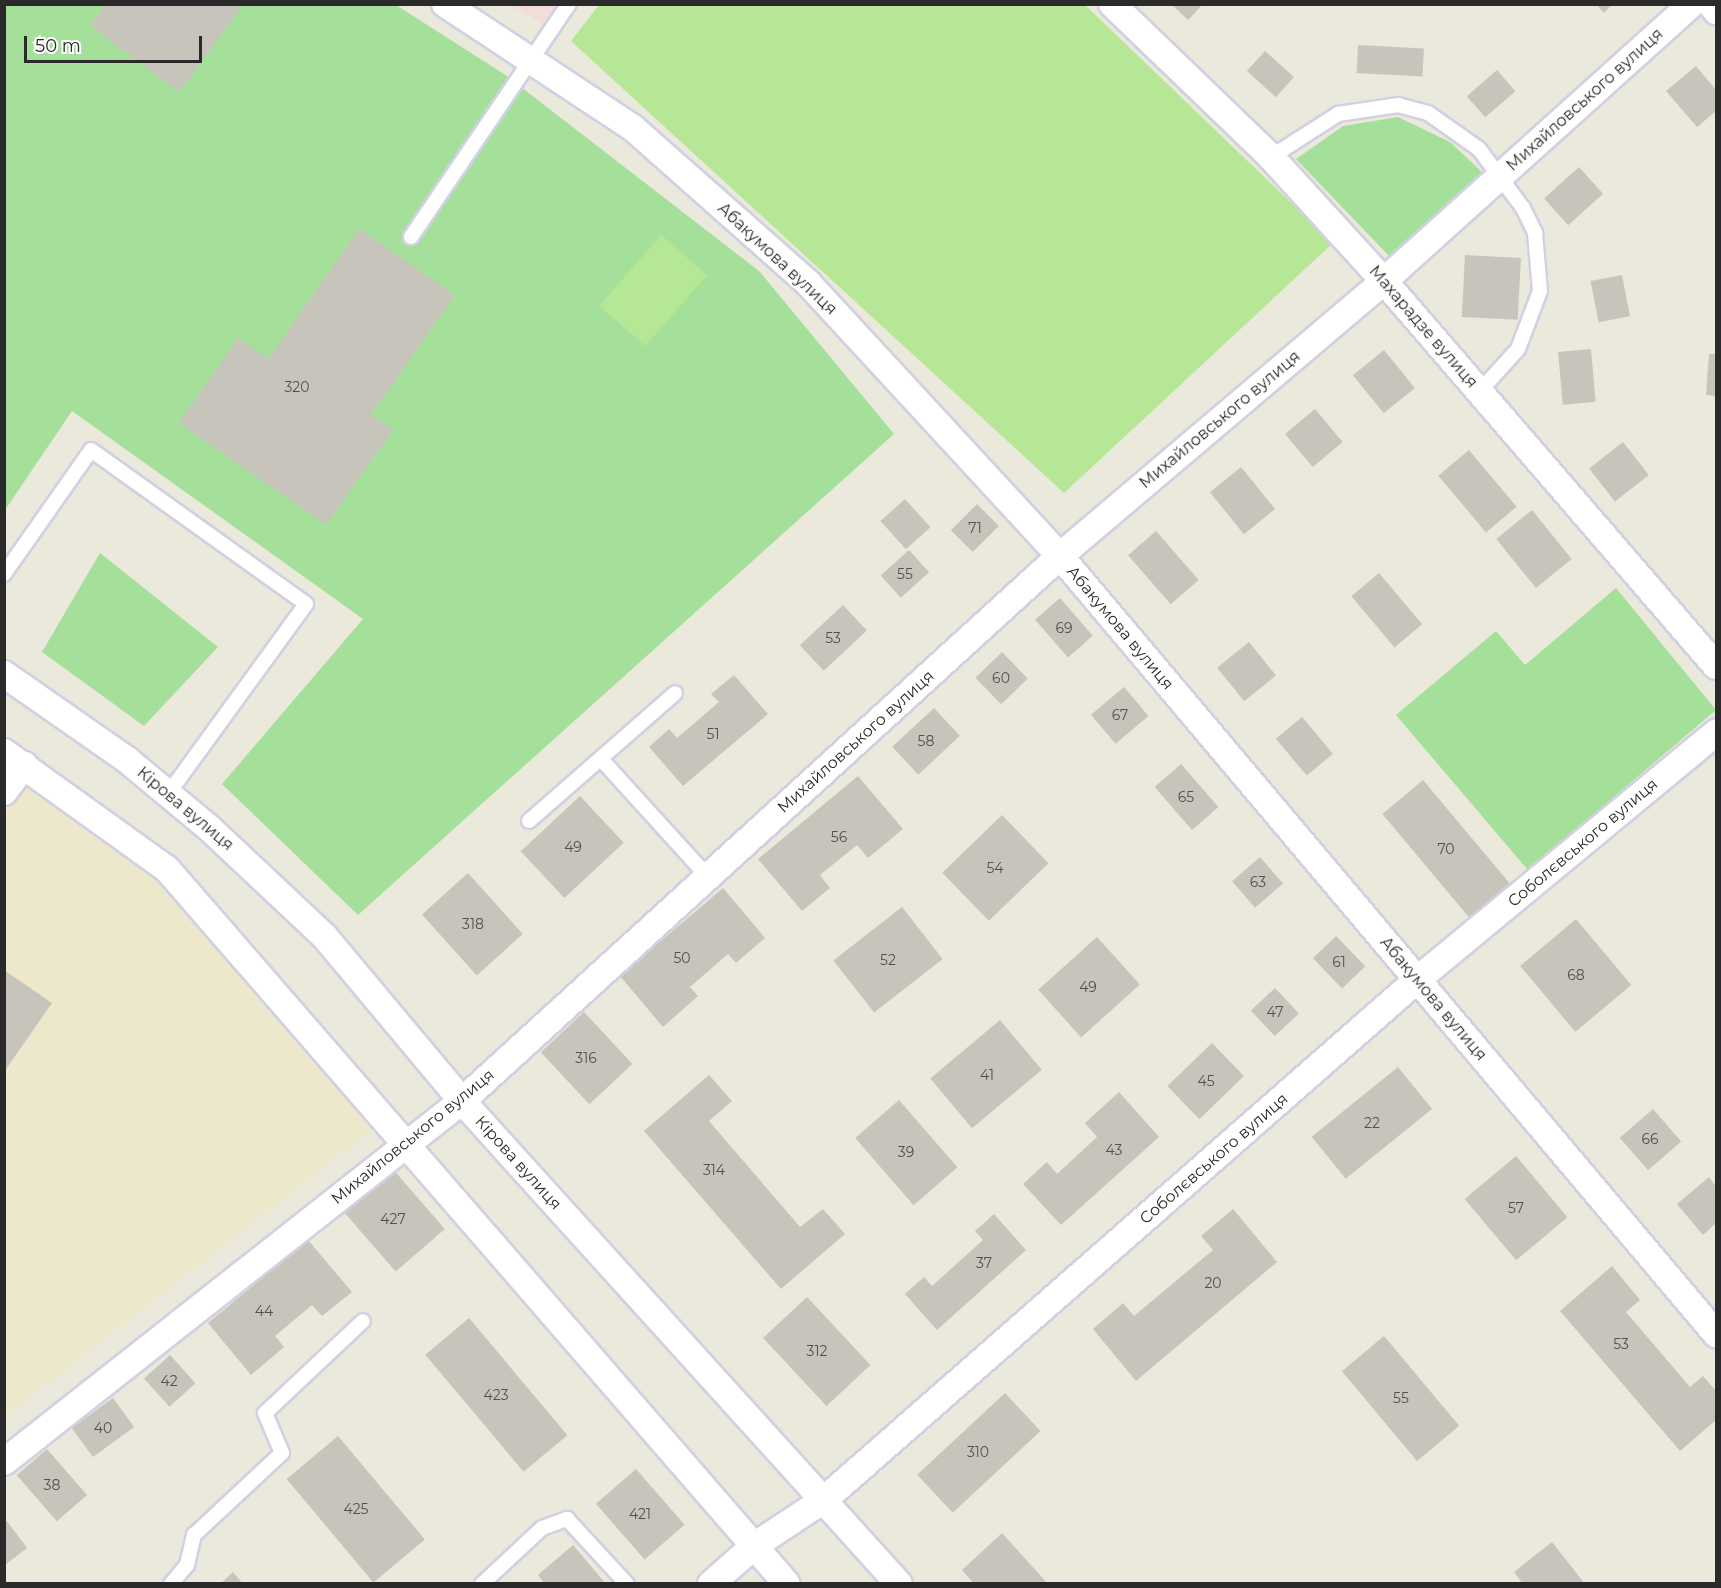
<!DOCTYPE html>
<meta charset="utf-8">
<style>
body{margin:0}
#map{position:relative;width:1721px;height:1588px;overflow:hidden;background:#ebe8dc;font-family:Montserrat,sans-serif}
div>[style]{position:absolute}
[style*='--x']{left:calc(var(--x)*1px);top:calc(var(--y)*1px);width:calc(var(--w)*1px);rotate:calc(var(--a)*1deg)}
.education>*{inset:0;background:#ede8cc}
.medical>*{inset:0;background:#f2ddd9}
.green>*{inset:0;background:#a5e09a}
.pitch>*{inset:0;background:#b6e796;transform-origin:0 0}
.building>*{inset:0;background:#c7c4bc;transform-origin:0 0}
.roads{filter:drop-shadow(2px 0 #d1d1e2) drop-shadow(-2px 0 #d1d1e2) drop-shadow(0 2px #d1d1e2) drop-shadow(0 -2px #d1d1e2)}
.service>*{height:14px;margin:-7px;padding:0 7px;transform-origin:7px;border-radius:7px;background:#fff}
.minor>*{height:26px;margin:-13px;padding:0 13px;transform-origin:13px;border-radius:13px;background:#fff}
span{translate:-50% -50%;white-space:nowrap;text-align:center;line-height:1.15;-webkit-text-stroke:4.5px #fff;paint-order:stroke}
.number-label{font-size:14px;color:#51504e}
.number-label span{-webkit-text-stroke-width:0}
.street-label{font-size:16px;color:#2a2a2a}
.frame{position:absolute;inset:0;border:6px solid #2a2a2a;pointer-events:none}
.scale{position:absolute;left:24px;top:36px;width:178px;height:27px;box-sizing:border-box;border:3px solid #2a2a2a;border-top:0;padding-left:8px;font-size:18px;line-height:21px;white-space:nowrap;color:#2a2a2a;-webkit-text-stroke:4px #fff;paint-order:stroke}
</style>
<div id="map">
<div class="education">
<i style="clip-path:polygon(27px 782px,157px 878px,379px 1124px,5px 1417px,4px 814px)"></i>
</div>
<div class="medical">
<i style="clip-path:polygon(509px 5px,566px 5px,550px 27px)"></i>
</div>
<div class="green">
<i style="clip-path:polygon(5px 5px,396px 5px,504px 74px,759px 271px,894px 434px,358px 915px,222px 784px,363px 619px,72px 411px,5px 510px)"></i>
<i style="clip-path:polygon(1398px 117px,1450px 142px,1483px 173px,1389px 256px,1296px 159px,1343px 126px)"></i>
<i style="clip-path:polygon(100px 553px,218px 647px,144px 726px,42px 652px)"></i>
<i style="clip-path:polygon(1616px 588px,1716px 710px,1528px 870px,1396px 715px,1496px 631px,1525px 665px)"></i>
</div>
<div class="pitch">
<i style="clip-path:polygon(599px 5px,1085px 5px,1333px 243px,1064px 493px,571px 41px)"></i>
<i style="left:661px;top:235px;width:61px;height:94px;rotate:41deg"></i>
</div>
<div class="building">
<i style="clip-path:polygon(106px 4px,244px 4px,179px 92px,90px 26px)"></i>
<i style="clip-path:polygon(1171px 4px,1203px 4px,1188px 20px)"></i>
<i style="clip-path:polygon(1596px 4px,1613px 4px,1604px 13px)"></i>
<i style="left:1358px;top:45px;width:66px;height:28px;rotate:3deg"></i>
<i style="left:1265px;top:51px;width:39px;height:27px;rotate:42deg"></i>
<i style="clip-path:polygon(1696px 66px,1716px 90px,1716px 111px,1697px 127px,1666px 91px)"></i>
<i style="left:1497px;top:70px;width:28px;height:40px;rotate:49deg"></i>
<i style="left:1579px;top:167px;width:36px;height:47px;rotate:48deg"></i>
<i style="clip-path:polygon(359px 229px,455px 295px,371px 415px,393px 430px,326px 525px,179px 423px,238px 338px,268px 359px)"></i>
<i style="left:1465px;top:255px;width:56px;height:62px;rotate:3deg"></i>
<i style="left:1622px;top:275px;width:42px;height:32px;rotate:79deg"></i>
<i style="left:1591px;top:349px;width:53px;height:33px;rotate:85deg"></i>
<i style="left:1384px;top:350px;width:49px;height:40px;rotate:51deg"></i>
<i style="clip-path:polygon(1709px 354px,1716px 354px,1716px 396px,1706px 395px)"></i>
<i style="left:1315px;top:409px;width:43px;height:39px;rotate:50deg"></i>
<i style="left:1623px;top:442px;width:42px;height:43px;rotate:52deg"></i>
<i style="left:1469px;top:450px;width:74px;height:40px;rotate:50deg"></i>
<i style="left:1241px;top:467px;width:54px;height:40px;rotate:51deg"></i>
<i style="left:905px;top:499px;width:38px;height:33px;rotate:48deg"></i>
<i style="left:977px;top:504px;width:31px;height:37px;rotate:45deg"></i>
<i style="left:1532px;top:510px;width:63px;height:46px;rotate:51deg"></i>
<i style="left:1156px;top:531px;width:65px;height:37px;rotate:49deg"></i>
<i style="left:909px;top:550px;width:30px;height:38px;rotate:48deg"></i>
<i style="left:1379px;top:573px;width:67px;height:36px;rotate:50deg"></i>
<i style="left:1060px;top:598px;width:50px;height:33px;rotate:49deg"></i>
<i style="left:843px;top:605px;width:35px;height:59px;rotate:47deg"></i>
<i style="left:1249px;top:642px;width:43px;height:41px;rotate:51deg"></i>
<i style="left:1002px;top:652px;width:37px;height:37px;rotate:46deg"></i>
<i style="clip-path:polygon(734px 675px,768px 714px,683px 786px,649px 747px,669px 729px,677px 738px,719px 702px,711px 694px)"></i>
<i style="left:1124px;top:687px;width:38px;height:43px;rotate:50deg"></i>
<i style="left:934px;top:708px;width:38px;height:57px;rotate:47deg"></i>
<i style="left:1302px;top:717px;width:48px;height:34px;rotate:50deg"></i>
<i style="left:1181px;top:764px;width:57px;height:35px;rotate:49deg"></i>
<i style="clip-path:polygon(858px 776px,903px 829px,868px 858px,857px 845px,820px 875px,830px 888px,802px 911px,758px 859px)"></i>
<i style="left:1423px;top:780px;width:136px;height:53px;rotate:50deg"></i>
<i style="left:580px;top:796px;width:64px;height:81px;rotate:47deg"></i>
<i style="left:1002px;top:815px;width:67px;height:83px;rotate:46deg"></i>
<i style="left:1260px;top:857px;width:35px;height:37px;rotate:49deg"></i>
<i style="left:468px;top:873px;width:82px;height:62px;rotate:48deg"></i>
<i style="clip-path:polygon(723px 888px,765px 938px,736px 963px,728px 954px,690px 987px,698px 996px,663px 1027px,620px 976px)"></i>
<i style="left:902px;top:907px;width:66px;height:87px;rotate:52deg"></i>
<i style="left:1576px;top:919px;width:86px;height:73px;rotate:50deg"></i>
<i style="left:1336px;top:936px;width:42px;height:32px;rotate:46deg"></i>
<i style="left:1097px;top:937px;width:64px;height:79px;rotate:48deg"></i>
<i style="clip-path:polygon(4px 970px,52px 1003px,4px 1072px)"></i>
<i style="left:1275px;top:988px;width:35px;height:33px;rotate:47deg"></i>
<i style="left:584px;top:1012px;width:71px;height:59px;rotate:47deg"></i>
<i style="left:1000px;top:1020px;width:65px;height:91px;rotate:50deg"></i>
<i style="left:1212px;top:1043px;width:46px;height:62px;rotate:46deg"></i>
<i style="left:1398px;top:1067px;width:54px;height:111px;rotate:51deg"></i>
<i style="clip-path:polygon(709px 1075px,732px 1101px,709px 1121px,800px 1227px,823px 1209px,845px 1234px,781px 1289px,644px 1131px)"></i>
<i style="clip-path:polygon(1119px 1092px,1159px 1137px,1061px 1225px,1023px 1184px,1047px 1162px,1057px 1174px,1097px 1137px,1085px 1123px)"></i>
<i style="left:899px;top:1100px;width:89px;height:58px;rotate:49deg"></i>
<i style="left:1653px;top:1109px;width:43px;height:44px;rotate:49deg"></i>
<i style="left:1516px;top:1156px;width:80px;height:67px;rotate:50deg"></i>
<i style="left:391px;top:1167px;width:82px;height:65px;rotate:49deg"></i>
<i style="clip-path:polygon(1709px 1177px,1716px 1187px,1716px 1223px,1703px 1235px,1677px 1204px)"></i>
<i style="clip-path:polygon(1233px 1209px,1277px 1262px,1136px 1381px,1093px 1329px,1123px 1303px,1134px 1316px,1213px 1250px,1201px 1236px)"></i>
<i style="clip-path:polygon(994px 1214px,1026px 1250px,937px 1330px,905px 1294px,924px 1277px,932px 1286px,983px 1240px,975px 1231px)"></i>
<i style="clip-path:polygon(308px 1240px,352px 1292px,322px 1316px,312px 1305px,275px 1336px,284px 1347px,251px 1375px,208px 1323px)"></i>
<i style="clip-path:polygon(1612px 1266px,1640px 1300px,1626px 1312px,1690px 1387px,1703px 1376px,1716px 1391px,1716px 1420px,1680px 1451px,1560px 1311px)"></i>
<i style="left:807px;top:1297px;width:93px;height:60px;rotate:47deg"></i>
<i style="left:469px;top:1318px;width:153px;height:57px;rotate:50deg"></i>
<i style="left:1384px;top:1336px;width:117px;height:55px;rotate:50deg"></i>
<i style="left:170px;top:1355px;width:38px;height:35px;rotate:48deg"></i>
<i style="left:1005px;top:1393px;width:52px;height:120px;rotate:47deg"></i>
<i style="left:113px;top:1398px;width:36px;height:51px;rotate:54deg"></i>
<i style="left:338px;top:1436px;width:135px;height:67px;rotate:50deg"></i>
<i style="left:47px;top:1449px;width:61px;height:40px;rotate:49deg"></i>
<i style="left:636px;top:1469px;width:74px;height:53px;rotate:49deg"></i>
<i style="clip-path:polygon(7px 1521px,27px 1548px,5px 1565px,5px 1523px)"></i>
<i style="clip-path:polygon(1002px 1533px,1048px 1584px,974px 1584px,962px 1570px)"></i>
<i style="clip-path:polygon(1552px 1542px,1585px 1584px,1523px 1584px,1514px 1572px)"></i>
<i style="clip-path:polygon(573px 1545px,606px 1584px,545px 1584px,538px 1575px)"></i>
<i style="clip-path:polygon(233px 1572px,243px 1584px,220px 1584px)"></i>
</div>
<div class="roads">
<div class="service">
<i style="--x:1271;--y:157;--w:80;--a:-32.7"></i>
<i style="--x:1338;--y:114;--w:61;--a:-8.5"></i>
<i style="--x:1398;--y:105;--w:31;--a:15"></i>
<i style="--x:1428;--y:113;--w:62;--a:35.2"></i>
<i style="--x:1479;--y:149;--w:74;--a:53.3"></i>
<i style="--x:1523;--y:208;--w:28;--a:64"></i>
<i style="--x:1535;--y:233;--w:58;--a:85.1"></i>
<i style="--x:1540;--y:291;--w:62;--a:110.8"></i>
<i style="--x:1518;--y:349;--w:58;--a:132.2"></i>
<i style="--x:411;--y:237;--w:282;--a:-55.9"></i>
<i style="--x:4;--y:574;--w:151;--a:-54.9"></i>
<i style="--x:91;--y:450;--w:264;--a:35.6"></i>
<i style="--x:306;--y:604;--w:235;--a:126"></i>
<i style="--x:601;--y:759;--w:159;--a:47.8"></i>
<i style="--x:529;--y:821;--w:194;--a:-41.2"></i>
<i style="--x:171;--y:1584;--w:25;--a:-50"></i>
<i style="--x:187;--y:1565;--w:31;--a:-77"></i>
<i style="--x:194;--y:1535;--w:120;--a:-43"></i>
<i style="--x:282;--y:1453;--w:43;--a:-113"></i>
<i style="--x:265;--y:1413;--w:134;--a:-43.2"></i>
<i style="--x:482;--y:1584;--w:82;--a:-43"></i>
<i style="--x:542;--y:1528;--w:27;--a:-20"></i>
<i style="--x:567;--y:1519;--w:88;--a:47.3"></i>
</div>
<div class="minor">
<i style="--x:445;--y:4;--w:225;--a:33.4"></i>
<i style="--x:633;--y:128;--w:234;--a:41.5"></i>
<i style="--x:808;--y:283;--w:372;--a:47.3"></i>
<i style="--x:1060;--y:556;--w:1018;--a:49.86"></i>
<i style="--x:1112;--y:4;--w:221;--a:43.9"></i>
<i style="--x:1271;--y:157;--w:168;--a:47.7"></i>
<i style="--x:1384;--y:281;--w:508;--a:49.23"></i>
<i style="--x:1711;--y:4;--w:9;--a:54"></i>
<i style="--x:4;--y:674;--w:149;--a:34.9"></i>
<i style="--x:126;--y:759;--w:108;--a:39.7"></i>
<i style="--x:209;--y:828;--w:159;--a:43.2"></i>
<i style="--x:325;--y:937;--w:214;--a:50.1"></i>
<i style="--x:462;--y:1101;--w:651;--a:47.86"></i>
<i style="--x:4;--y:752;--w:201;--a:35.7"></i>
<i style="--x:167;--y:869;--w:946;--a:49.07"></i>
<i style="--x:4;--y:792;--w:34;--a:-53"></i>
<i style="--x:4;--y:1462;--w:583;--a:-38.25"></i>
<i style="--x:462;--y:1101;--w:809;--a:-42.35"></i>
<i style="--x:1060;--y:556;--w:425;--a:-40.3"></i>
<i style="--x:1384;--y:281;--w:414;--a:-42"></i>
<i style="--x:711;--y:1584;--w:57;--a:-41.5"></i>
<i style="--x:754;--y:1546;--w:85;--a:-33.5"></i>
<i style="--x:825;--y:1499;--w:787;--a:-41.24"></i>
<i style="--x:1417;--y:980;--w:388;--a:-39.6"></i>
</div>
</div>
<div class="number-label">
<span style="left:297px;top:387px">320</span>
<span style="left:975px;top:528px">71</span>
<span style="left:905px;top:574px">55</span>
<span style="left:1064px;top:628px">69</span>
<span style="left:833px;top:638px">53</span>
<span style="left:1001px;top:678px">60</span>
<span style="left:1120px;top:715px">67</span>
<span style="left:713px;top:734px">51</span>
<span style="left:926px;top:741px">58</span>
<span style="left:1186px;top:797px">65</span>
<span style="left:839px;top:837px">56</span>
<span style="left:573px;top:847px">49</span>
<span style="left:1446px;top:849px">70</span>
<span style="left:995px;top:868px">54</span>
<span style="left:1258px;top:882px">63</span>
<span style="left:473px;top:924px">318</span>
<span style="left:682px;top:958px">50</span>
<span style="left:888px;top:960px">52</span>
<span style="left:1339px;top:962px">61</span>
<span style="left:1576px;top:975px">68</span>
<span style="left:1088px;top:987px">49</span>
<span style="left:1275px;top:1012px">47</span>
<span style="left:586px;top:1058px">316</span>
<span style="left:987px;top:1075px">41</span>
<span style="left:1206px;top:1081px">45</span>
<span style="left:1372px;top:1123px">22</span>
<span style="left:1650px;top:1139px">66</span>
<span style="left:1114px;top:1150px">43</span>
<span style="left:906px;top:1152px">39</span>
<span style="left:714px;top:1170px">314</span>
<span style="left:1516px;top:1208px">57</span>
<span style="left:393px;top:1219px">427</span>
<span style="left:984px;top:1263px">37</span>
<span style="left:1213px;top:1283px">20</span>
<span style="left:264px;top:1311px">44</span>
<span style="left:1621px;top:1344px">53</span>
<span style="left:817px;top:1351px">312</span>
<span style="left:169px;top:1381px">42</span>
<span style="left:496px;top:1395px">423</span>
<span style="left:1401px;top:1398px">55</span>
<span style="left:103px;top:1428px">40</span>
<span style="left:978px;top:1452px">310</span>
<span style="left:52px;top:1485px">38</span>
<span style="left:356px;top:1509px">425</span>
<span style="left:640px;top:1514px">421</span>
</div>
<div class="street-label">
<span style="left:1585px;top:100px;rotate:-42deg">Михайловського вулиця</span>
<span style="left:777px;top:259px;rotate:43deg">Абакумова вулиця</span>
<span style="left:1423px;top:327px;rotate:49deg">Махарадзе вулиця</span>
<span style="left:1220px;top:420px;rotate:-40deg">Михайловського вулиця</span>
<span style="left:1120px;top:628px;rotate:50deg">Абакумова вулиця</span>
<span style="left:856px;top:742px;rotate:-42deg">Михайловського вулиця</span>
<span style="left:185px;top:809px;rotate:40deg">Кірова вулиця</span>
<span style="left:1583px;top:843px;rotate:-40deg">Соболєвського вулиця</span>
<span style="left:1433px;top:999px;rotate:50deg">Абакумова вулиця</span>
<span style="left:413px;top:1137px;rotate:-39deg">Михайловського вулиця</span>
<span style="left:1214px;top:1159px;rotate:-41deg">Соболєвського вулиця</span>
<span style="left:518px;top:1163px;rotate:48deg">Кірова вулиця</span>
</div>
<div class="frame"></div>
<div class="scale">50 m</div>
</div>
